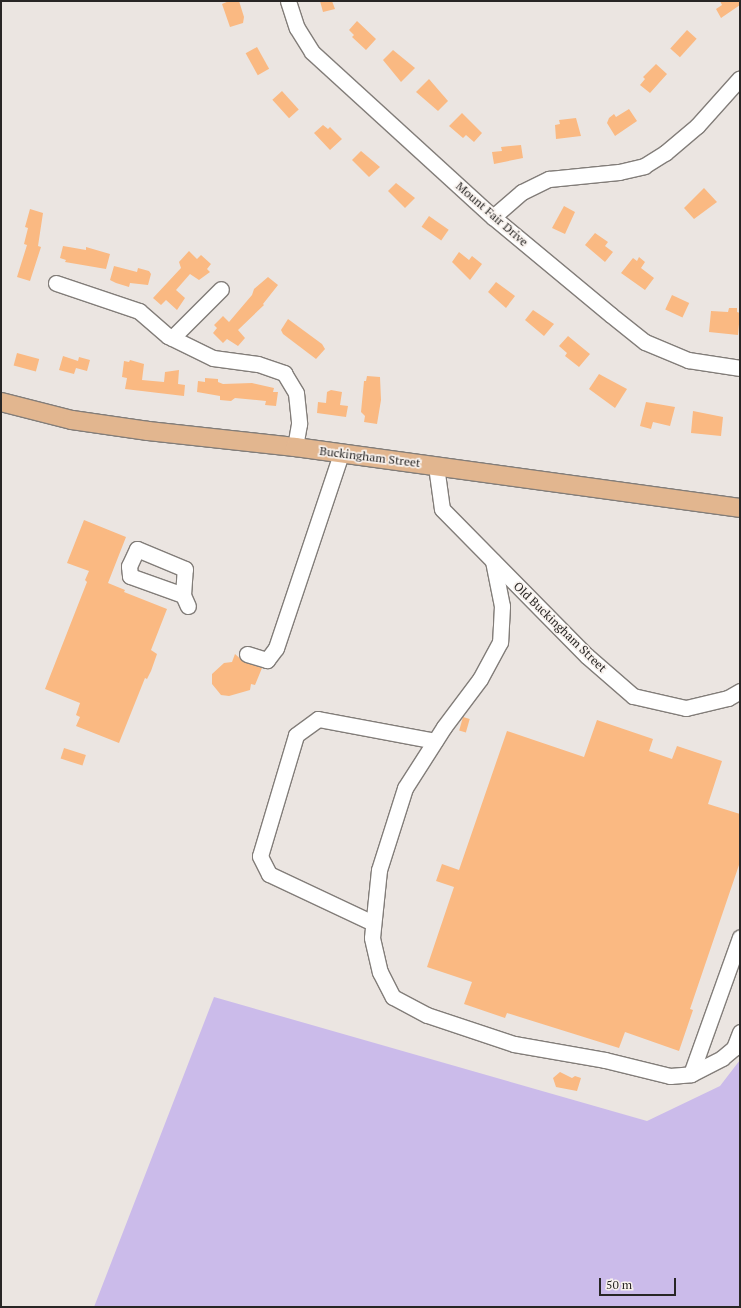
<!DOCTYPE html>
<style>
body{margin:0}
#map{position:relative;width:741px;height:1308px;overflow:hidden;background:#ebe5e1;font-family:"PT Serif",serif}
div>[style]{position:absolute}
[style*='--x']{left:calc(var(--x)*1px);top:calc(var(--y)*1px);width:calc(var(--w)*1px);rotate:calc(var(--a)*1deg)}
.green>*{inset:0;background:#cbbbea}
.building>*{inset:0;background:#fab982;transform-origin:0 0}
.roads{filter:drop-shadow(1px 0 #827d79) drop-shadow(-1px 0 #827d79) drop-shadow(0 1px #827d79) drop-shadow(0 -1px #827d79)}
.minor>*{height:15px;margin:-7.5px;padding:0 7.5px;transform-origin:7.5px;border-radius:7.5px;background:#fff}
.major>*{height:18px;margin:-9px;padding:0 9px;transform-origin:9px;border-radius:9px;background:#e2b68f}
span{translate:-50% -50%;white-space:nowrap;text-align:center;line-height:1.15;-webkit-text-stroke:3.5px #f8f2ee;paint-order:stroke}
.street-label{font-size:12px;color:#282625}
.frame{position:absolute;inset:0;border:2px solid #282625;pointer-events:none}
.scale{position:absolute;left:599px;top:1278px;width:77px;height:18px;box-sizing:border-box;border:2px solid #282625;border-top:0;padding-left:5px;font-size:12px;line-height:14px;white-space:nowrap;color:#282625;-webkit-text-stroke:3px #f8f2ee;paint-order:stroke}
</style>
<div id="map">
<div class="green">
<i style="clip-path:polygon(214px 997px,647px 1121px,720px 1086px,740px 1060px,740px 1307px,94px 1307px)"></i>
</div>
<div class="building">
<i style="clip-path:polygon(229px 1px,239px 1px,244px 17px,243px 23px,230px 27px,222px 4px)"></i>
<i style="clip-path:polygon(320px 1px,332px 1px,335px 9px,323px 12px)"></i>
<i style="clip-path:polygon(720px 1px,740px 1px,740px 5px,721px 18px,716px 9px,722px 5px)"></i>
<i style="clip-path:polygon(357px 21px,376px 39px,366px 50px,352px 37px,354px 35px,349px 30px)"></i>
<i style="left:687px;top:30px;width:13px;height:25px;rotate:42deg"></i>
<i style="left:257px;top:47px;width:25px;height:13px;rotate:61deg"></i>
<i style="clip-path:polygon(393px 50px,415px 68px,401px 82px,383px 60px)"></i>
<i style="clip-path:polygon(656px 64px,667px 74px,650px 93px,640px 85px,645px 79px,643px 77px)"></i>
<i style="clip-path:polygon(429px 79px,448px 101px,438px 111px,416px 92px)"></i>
<i style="left:282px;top:91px;width:25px;height:13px;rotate:48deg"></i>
<i style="clip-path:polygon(629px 109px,637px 121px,615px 136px,607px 123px,609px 118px,614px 114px,616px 117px)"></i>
<i style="clip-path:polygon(462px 113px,482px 133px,474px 142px,466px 135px,463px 138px,449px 126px)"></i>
<i style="clip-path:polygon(576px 118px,581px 136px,556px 139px,555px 125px,560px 124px,559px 120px)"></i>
<i style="clip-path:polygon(323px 125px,328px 129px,330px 127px,342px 139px,330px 150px,314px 133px)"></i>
<i style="clip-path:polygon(521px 145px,523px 158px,494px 164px,492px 152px,502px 151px,501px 147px)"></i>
<i style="clip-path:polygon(361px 151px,380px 167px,369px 177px,352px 160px)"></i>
<i style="clip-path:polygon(396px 183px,415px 198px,405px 208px,388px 191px)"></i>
<i style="clip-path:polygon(704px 188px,717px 202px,694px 219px,684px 208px)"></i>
<i style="clip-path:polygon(564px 206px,575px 212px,565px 234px,552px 228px)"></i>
<i style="clip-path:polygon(30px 209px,43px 213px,38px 246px,41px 247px,30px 281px,17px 277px,27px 245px,24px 244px,28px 228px,25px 227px)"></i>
<i style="left:429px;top:216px;width:24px;height:13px;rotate:35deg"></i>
<i style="clip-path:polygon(595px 233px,608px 242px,605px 246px,613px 252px,605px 262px,585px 245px)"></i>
<i style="clip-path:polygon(63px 246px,86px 250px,86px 247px,110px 254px,106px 269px,65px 262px,66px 260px,60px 258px)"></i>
<i style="clip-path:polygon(189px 251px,197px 259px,201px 255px,211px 264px,207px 269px,210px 272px,199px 280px,190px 274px,176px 290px,185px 298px,177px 310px,166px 300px,161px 305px,153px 298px,181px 268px,179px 262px)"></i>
<i style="clip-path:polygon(459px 252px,469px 260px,472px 256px,482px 264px,470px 280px,452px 262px)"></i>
<i style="clip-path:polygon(639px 257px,645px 262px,641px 268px,654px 278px,645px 290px,621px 273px,633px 258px,637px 261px)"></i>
<i style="clip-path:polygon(114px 266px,137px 272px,138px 268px,149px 271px,151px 274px,148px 285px,130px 283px,129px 287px,116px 283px,110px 280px)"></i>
<i style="clip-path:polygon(268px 277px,278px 285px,263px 304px,264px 305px,238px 330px,245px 338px,238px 346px,227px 339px,223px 343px,213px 333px,217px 328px,214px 325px,223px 316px,229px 322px,252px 295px,254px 289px)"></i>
<i style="clip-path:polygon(496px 282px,515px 296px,506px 308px,488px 292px)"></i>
<i style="left:672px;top:295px;width:19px;height:16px;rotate:25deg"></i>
<i style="clip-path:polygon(729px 308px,737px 308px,737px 312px,740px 313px,738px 335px,709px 332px,711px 311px,728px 312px)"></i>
<i style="clip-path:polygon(533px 310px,554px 324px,544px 336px,525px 320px)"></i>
<i style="clip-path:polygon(288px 319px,322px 344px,325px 349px,316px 359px,283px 334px,281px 330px)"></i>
<i style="clip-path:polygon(568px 336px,590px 354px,579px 367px,565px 356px,567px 353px,559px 346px)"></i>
<i style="left:17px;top:353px;width:23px;height:13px;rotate:15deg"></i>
<i style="clip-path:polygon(63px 356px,78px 361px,79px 357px,90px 360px,87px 371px,76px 368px,74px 374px,59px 370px)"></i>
<i style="clip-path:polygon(130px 360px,144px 364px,142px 380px,164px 382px,165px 372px,179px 370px,178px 384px,185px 385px,184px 396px,125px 389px,127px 378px,122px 377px,124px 361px,129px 362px)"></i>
<i style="clip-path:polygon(599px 374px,627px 389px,615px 408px,589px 389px)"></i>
<i style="clip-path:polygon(367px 376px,380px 377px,381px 400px,377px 424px,364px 422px,365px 416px,361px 412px,364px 381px,366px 381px)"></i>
<i style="clip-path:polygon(205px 378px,218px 379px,218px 382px,223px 384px,252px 383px,274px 388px,273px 392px,278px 392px,276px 406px,265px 405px,266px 401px,235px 398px,231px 401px,220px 400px,220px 396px,197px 392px,198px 381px,205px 382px)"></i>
<i style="clip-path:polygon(331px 390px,342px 392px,340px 405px,348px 406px,346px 417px,317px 413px,318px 402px,326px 403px,327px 392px)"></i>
<i style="clip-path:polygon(646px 402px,675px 407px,670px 426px,653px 422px,651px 429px,640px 426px)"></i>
<i style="clip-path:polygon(693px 411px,723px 417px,721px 436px,691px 433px)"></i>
<i style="clip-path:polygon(84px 520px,126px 537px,108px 583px,125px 590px,124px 592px,167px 609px,151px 650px,157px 654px,151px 671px,147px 679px,145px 678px,119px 743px,76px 726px,80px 717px,76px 715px,80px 703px,45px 689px,87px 582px,85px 580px,89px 571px,67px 563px)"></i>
<i style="clip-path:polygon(235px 654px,244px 662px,262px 668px,255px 685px,251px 684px,250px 690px,229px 696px,221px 695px,212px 684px,212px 674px,224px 663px,232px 662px)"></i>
<i style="left:463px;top:717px;width:7px;height:14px;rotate:16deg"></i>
<i style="clip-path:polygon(597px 720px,653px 739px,649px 751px,672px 759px,677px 746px,722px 761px,708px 804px,740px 814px,740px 862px,690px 1009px,693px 1010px,679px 1051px,625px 1032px,619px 1048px,507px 1013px,505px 1018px,464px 1004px,472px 982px,427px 967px,454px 887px,436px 881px,442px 864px,459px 870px,507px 731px,584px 757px)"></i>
<i style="left:64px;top:748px;width:23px;height:11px;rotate:18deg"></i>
<i style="clip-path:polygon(560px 1072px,572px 1078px,575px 1076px,581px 1078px,577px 1091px,556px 1087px,553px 1078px)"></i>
</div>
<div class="roads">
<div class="minor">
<i style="--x:288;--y:1;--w:28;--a:72"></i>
<i style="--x:297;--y:28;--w:28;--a:58"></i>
<i style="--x:312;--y:52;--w:245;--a:42.4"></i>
<i style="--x:493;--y:217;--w:153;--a:39.7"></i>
<i style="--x:611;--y:315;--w:43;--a:38.5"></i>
<i style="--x:645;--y:342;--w:47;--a:22.7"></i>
<i style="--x:688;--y:360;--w:53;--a:8.7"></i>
<i style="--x:493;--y:217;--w:38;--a:-41"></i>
<i style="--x:522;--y:192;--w:30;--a:-26"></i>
<i style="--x:549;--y:179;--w:70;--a:-5.7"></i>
<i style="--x:619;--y:172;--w:26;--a:-13"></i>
<i style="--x:644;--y:166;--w:25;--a:-32"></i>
<i style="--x:665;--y:153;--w:42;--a:-40.2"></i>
<i style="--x:697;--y:126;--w:64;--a:-48.1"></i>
<i style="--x:56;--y:283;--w:88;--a:18.6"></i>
<i style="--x:139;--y:311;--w:38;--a:41"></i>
<i style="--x:168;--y:336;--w:50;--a:26.1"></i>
<i style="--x:213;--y:358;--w:45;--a:7.6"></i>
<i style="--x:258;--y:364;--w:28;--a:19"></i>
<i style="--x:284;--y:373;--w:23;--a:59"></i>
<i style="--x:296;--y:393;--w:31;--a:84"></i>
<i style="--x:299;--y:424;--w:23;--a:100"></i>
<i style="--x:172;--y:338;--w:69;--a:-45"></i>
<i style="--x:436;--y:466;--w:43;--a:82.1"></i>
<i style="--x:442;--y:509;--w:206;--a:45.4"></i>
<i style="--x:587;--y:656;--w:61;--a:41"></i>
<i style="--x:633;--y:696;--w:54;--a:12.8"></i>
<i style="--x:686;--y:708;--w:43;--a:-13.4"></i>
<i style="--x:728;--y:698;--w:14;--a:-30"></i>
<i style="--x:493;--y:561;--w:46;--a:78.7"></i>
<i style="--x:502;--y:606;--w:36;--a:93"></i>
<i style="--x:500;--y:642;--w:42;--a:118.4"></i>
<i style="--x:480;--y:679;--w:60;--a:126.9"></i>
<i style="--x:444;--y:727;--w:72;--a:122.6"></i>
<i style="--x:405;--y:788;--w:86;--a:107.6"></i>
<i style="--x:379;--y:870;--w:68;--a:95.9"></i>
<i style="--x:372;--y:938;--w:35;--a:77"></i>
<i style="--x:380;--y:972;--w:28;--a:63"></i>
<i style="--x:393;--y:997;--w:38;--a:28"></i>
<i style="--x:427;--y:1015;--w:92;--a:18.4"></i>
<i style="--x:514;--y:1044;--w:92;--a:10"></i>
<i style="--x:605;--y:1060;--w:67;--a:13.8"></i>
<i style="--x:670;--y:1076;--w:21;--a:-5"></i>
<i style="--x:691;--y:1074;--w:35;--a:-27"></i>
<i style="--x:722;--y:1058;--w:16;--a:-40"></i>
<i style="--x:734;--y:1048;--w:17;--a:-69"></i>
<i style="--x:183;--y:595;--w:26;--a:-86"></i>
<i style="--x:185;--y:569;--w:52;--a:-157.4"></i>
<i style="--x:137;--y:549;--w:19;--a:115"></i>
<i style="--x:129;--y:566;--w:10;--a:84"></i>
<i style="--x:130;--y:576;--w:56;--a:19.7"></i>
<i style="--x:183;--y:595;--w:12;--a:66"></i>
<i style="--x:247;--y:654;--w:21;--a:17"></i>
<i style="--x:267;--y:660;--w:15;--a:-53"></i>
<i style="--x:276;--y:648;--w:205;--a:-71.5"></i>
<i style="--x:373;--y:923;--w:115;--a:-154.8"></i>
<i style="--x:269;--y:874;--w:20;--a:-117"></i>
<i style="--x:260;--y:856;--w:126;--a:-73.4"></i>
<i style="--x:296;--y:735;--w:27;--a:-36"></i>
<i style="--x:318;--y:719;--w:119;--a:10.6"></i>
<i style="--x:691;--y:1074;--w:145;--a:-70.3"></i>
</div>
<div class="major">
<i style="--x:1;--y:402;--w:73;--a:14.2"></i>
<i style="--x:72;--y:420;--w:77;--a:8.2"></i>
<i style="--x:148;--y:431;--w:148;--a:6.2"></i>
<i style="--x:295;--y:447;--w:449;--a:7.8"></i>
</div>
</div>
<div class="street-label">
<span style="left:492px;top:214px;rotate:41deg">Mount Fair Drive</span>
<span style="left:370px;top:457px;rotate:7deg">Buckingham Street</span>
<span style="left:560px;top:627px;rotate:44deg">Old Buckingham Street</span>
</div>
<div class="frame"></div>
<div class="scale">50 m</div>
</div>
